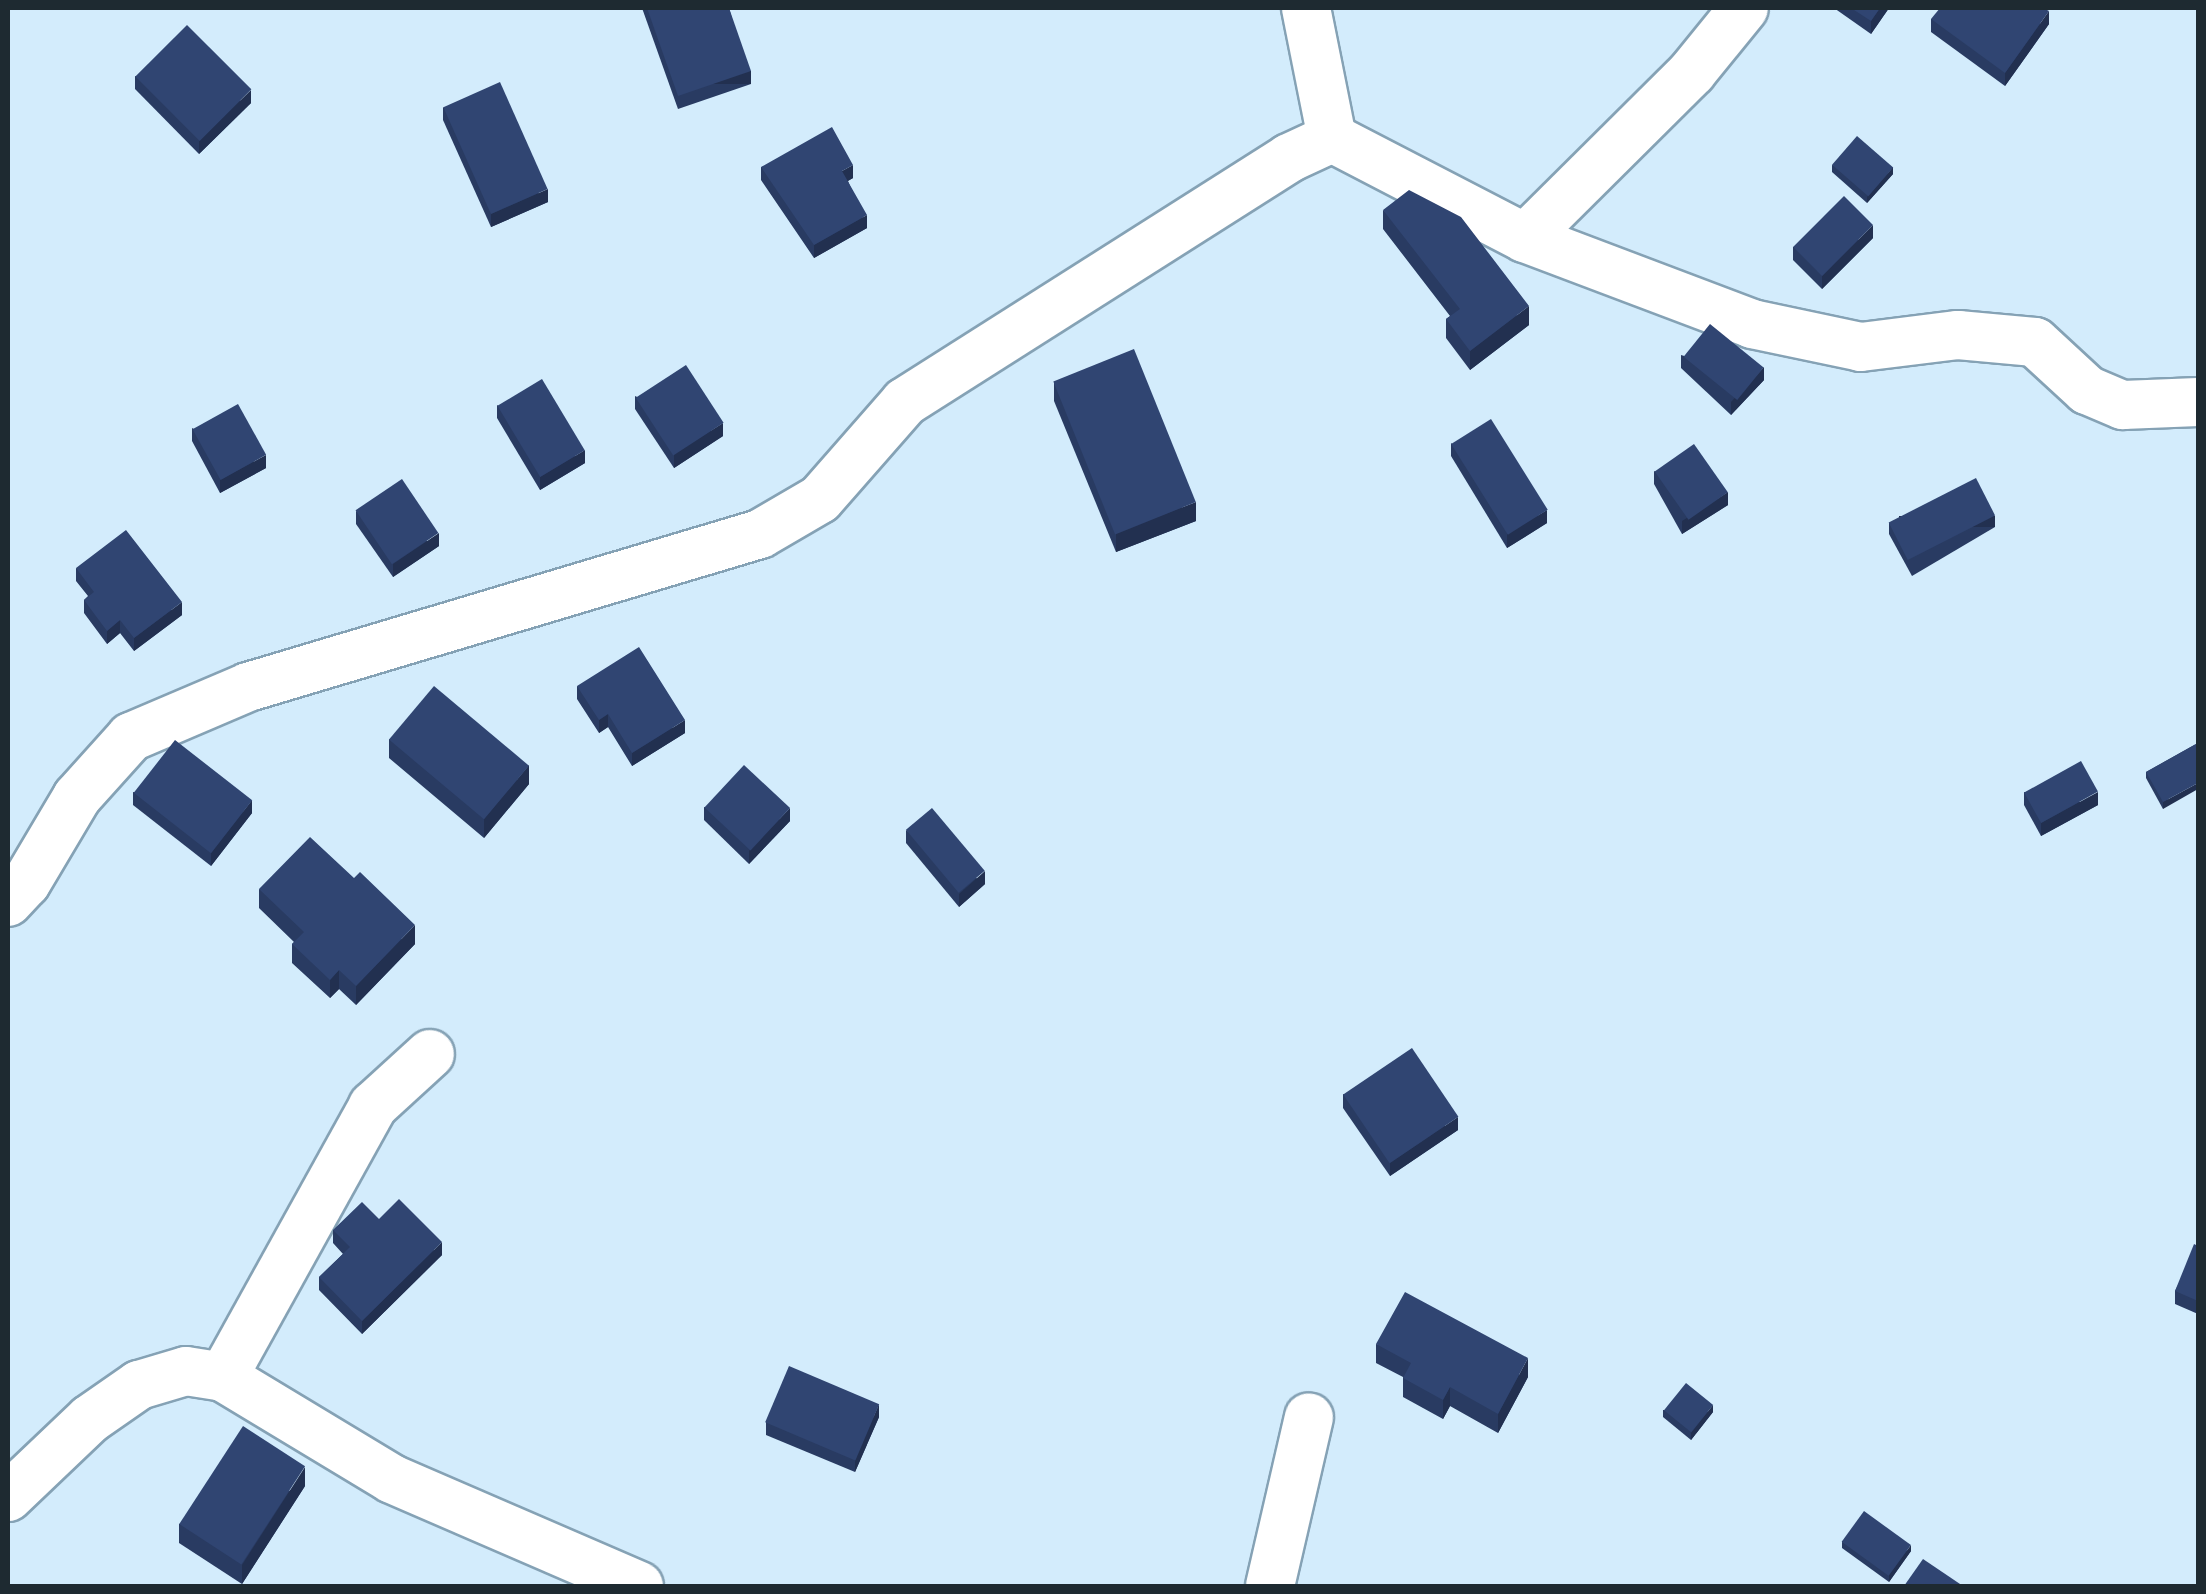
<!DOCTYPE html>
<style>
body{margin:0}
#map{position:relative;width:2206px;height:1594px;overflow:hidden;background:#d3ecfc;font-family:"Varela Round",sans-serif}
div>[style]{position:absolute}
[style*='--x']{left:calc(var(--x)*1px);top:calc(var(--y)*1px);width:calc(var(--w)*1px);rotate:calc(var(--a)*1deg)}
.roads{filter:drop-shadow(2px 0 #85a2b5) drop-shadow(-2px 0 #85a2b5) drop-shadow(0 2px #85a2b5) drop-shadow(0 -2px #85a2b5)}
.street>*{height:48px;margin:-24px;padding:0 24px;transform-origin:24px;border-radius:24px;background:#fff}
.wall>*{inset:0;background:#293b62}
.shaded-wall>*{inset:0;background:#223050;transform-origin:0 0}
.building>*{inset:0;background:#304572;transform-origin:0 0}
span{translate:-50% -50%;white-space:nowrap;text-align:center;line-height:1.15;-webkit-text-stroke:10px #fff;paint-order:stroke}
.frame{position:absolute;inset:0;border:10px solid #1e2a31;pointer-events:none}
</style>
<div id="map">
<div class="roads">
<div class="street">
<i style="--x:1306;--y:8;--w:133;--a:78.7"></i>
<i style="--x:1525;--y:238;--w:235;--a:-44.8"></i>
<i style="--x:1692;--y:72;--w:82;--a:-50.9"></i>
<i style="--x:8;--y:902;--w:26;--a:-47"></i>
<i style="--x:26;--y:883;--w:100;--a:-59.3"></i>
<i style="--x:77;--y:797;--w:81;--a:-48"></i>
<i style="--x:131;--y:737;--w:127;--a:-23.1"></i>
<i style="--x:248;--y:687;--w:534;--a:-16.64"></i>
<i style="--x:760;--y:534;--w:69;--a:-30.3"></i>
<i style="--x:820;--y:499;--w:129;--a:-48.8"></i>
<i style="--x:905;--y:402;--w:455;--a:-32.4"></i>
<i style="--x:1289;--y:158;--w:47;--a:-24.9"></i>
<i style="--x:1332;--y:138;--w:217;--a:27.4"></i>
<i style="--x:1525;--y:238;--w:243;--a:20.7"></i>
<i style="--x:1752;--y:324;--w:111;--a:11.9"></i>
<i style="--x:1861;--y:347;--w:98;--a:-7.1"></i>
<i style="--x:1958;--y:335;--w:77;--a:5.2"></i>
<i style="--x:2035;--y:342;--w:71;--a:42.7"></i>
<i style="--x:2087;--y:390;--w:39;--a:23"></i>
<i style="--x:2123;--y:405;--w:75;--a:-2.3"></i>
<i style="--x:223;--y:1377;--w:310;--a:-61"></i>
<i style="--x:373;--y:1106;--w:77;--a:-42.4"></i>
<i style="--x:8;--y:1497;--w:113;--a:-43.6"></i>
<i style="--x:90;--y:1419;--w:60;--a:-34.8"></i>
<i style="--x:139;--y:1385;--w:49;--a:-16.6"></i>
<i style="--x:186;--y:1371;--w:37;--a:9"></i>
<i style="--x:223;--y:1377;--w:197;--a:31.1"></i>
<i style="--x:392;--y:1479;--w:269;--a:23.4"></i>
<i style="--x:1270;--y:1586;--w:173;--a:-77"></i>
</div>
</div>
<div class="wall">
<i style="clip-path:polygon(642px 8px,729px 8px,751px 84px,678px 109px)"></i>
<i style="clip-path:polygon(1834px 8px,1889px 8px,1871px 34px)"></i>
<i style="clip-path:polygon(1931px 19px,2049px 24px,2005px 86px,1931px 32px)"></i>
<i style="clip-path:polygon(135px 76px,251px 103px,199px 154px,135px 89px)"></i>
<i style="clip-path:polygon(443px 107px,548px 202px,491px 227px,443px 120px)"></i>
<i style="clip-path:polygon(1832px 165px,1893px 174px,1867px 203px,1832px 172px)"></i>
<i style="clip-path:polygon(761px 167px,853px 178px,848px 181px,867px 228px,814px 258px,761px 180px)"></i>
<i style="clip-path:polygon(1383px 210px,1529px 325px,1470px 370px,1446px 338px,1446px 319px,1450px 316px,1383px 229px)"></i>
<i style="clip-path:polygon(1873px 238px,1822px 289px,1793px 260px,1793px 247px)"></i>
<i style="clip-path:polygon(1681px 355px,1764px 380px,1731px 415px,1681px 368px)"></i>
<i style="clip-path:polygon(1054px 382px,1196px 521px,1116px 552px,1054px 401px)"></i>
<i style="clip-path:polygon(635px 396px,723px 436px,674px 468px,635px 409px)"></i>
<i style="clip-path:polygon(497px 405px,585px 463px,540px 490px,497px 418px)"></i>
<i style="clip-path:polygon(192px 428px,266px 468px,220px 493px,192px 441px)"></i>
<i style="clip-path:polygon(1451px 443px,1547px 523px,1507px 548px,1451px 456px)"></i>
<i style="clip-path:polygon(1654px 471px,1728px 505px,1682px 534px,1654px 484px)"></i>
<i style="clip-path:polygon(356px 511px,439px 546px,393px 577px,356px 524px)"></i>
<i style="clip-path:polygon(1889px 523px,1995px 527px,1912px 576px,1889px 534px)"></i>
<i style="clip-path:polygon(76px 568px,182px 615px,134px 651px,120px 633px,107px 644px,84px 613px,84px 600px,88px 596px,76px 581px)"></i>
<i style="clip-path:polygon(577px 686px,685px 733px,632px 766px,608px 727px,599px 733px,577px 699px)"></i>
<i style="clip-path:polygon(389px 739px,529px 784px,484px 838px,389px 758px)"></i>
<i style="clip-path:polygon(2196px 744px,2163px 809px,2146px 778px,2146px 772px)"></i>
<i style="clip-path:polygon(133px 792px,252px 813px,211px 866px,133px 805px)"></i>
<i style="clip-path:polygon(2024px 792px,2098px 805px,2041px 836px,2024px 805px)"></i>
<i style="clip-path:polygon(704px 807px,790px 821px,749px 864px,704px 820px)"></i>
<i style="clip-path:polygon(906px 830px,985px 884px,959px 907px,906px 843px)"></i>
<i style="clip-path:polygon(259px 889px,415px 944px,356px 1005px,339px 989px,330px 998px,292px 963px,292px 944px,294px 942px,259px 908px)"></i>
<i style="clip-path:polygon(1343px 1094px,1458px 1130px,1390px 1176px,1343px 1108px)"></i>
<i style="clip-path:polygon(379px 1219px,442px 1255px,362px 1334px,319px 1290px,319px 1277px,343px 1254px,333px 1243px,333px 1230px)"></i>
<i style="clip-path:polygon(2198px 1246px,2198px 1314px,2175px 1304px,2175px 1291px)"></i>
<i style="clip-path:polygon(1376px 1344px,1528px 1377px,1498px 1433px,1450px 1406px,1443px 1419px,1403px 1397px,1403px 1377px,1376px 1363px)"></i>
<i style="clip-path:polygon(1663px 1410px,1713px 1412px,1691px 1440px,1663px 1417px)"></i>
<i style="clip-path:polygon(879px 1417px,855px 1472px,766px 1435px,766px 1422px)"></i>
<i style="clip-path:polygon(305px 1486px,242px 1584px,179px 1543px,179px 1524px)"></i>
<i style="clip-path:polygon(1842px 1542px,1911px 1551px,1889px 1582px,1842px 1548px)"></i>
</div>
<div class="shaded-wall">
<i style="clip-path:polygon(1880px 8px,1889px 8px,1871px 34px,1871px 21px)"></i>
<i style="clip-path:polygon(2049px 11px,2049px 24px,2005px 86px,2005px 73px)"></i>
<i style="left:751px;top:71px;width:13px;height:77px;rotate:90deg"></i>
<i style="clip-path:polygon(251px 90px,251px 103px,199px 154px,199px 141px)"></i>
<i style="clip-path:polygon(853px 165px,853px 178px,842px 184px,842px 171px)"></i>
<i style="clip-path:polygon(1893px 167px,1893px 174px,1867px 203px,1867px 197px)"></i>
<i style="clip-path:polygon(548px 189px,548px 202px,491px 227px,491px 214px)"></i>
<i style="clip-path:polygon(867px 215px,867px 228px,814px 258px,814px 245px)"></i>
<i style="clip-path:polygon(1873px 225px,1873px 238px,1822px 289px,1822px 276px)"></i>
<i style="clip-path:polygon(1529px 306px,1529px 325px,1470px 370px,1470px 351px)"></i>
<i style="clip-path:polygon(1764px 367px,1764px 380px,1731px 415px,1731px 402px)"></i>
<i style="clip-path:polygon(723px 423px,723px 436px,674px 468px,674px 454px)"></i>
<i style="clip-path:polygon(585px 450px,585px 463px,540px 490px,540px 477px)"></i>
<i style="clip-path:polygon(266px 455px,266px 468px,220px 493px,220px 480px)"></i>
<i style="clip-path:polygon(1728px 492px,1728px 505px,1682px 534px,1682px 521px)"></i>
<i style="clip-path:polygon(1196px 502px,1196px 521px,1116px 552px,1116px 533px)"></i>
<i style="clip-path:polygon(1547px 510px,1547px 523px,1507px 548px,1507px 534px)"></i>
<i style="left:1995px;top:516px;width:11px;height:96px;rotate:90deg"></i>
<i style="clip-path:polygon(439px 533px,439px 546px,393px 577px,393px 564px)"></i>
<i style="clip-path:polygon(182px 602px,182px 615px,134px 651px,134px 638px)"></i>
<i style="clip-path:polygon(120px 620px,120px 633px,107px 644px,107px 631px)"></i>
<i style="clip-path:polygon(608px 714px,608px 727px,599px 733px,599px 720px)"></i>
<i style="clip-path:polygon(685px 720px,685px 733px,632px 766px,632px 753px)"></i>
<i style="clip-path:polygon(529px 765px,529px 784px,484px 838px,484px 819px)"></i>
<i style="clip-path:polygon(2198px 783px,2198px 789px,2163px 809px,2163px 802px)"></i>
<i style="clip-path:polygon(2098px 792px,2098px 805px,2041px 836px,2041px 823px)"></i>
<i style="clip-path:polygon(10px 794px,10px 811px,8px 814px,8px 797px)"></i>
<i style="clip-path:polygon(252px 800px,252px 813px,211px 866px,211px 853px)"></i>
<i style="clip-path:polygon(790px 808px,790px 821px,749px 864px,749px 851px)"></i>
<i style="clip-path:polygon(985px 871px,985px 884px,959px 907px,959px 894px)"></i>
<i style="clip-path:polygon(415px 925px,415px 944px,356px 1005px,356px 986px)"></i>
<i style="clip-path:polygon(339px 970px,339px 989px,330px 998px,330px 980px)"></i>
<i style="clip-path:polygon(1458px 1117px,1458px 1130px,1390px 1176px,1390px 1163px)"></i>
<i style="clip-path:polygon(442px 1242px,442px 1255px,362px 1334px,362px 1321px)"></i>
<i style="clip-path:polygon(1528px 1358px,1528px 1377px,1498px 1433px,1498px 1414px)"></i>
<i style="clip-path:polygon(1450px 1387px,1450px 1406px,1443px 1419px,1443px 1400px)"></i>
<i style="clip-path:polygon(879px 1404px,879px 1417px,855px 1472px,855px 1460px)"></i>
<i style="clip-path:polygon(1713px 1405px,1713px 1412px,1691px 1440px,1691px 1433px)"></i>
<i style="clip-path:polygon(305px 1467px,305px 1486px,242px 1584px,242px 1565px)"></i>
<i style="clip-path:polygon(1911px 1545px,1911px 1551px,1889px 1582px,1889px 1575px)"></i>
</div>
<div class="building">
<i style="clip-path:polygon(647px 8px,729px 8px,751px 71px,678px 96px)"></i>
<i style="clip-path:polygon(1851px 8px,1880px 8px,1871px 21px)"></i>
<i style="clip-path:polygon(1940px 8px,2043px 8px,2049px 11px,2005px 73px,1931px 19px)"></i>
<i style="left:187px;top:25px;width:91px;height:73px;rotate:45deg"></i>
<i style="left:500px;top:82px;width:117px;height:62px;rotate:66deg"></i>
<i style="clip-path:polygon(832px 127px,853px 165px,842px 171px,867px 215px,814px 245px,761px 167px)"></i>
<i style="left:1857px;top:136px;width:48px;height:38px;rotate:41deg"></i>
<i style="clip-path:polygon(1409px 190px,1461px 217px,1529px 306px,1470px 351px,1446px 319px,1460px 309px,1383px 210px)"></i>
<i style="left:1844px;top:196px;width:41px;height:72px;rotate:45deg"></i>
<i style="left:1710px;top:324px;width:69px;height:42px;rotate:39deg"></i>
<i style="left:1134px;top:349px;width:165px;height:87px;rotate:68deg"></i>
<i style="left:686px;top:365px;width:69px;height:60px;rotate:57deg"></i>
<i style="left:542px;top:379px;width:83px;height:52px;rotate:59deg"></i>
<i style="left:238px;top:404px;width:58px;height:52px;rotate:61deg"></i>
<i style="left:1491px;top:419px;width:107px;height:47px;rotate:58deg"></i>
<i style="left:1694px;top:444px;width:59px;height:48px;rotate:55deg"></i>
<i style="left:1976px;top:478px;width:42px;height:98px;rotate:63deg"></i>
<i style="left:402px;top:479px;width:65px;height:56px;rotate:56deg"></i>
<i style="clip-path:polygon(126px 530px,182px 602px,134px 638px,120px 620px,107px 631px,84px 600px,94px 592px,76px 568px)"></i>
<i style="clip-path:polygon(639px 647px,685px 720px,632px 753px,608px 714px,599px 720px,577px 686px)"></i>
<i style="left:434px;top:686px;width:124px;height:70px;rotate:40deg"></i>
<i style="left:175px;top:740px;width:98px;height:67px;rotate:38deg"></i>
<i style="clip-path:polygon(2196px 744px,2198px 749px,2198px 783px,2163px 802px,2146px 772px)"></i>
<i style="left:2081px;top:761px;width:35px;height:65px;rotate:61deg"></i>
<i style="left:744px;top:765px;width:63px;height:58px;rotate:43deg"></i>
<i style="left:932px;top:808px;width:82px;height:34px;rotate:50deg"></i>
<i style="clip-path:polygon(310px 837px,354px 878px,360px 872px,415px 925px,356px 986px,339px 970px,330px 980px,292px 944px,304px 932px,259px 889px)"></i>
<i style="left:1412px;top:1048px;width:83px;height:83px;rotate:56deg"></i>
<i style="clip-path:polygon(399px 1199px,442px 1242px,362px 1321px,319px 1277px,350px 1247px,333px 1230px,362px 1202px,379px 1219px)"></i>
<i style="clip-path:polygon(2194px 1244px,2198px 1246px,2198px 1301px,2175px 1291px)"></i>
<i style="clip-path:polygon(1405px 1292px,1528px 1358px,1498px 1414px,1450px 1387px,1443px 1400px,1403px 1378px,1411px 1363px,1376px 1344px)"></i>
<i style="left:789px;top:1366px;width:98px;height:61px;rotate:23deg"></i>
<i style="left:1686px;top:1383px;width:35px;height:35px;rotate:39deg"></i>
<i style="left:243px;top:1426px;width:74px;height:117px;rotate:33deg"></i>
<i style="left:1864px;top:1511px;width:58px;height:38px;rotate:36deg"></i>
<i style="clip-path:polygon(1923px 1559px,1963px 1586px,1904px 1586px)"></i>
</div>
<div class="frame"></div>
</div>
